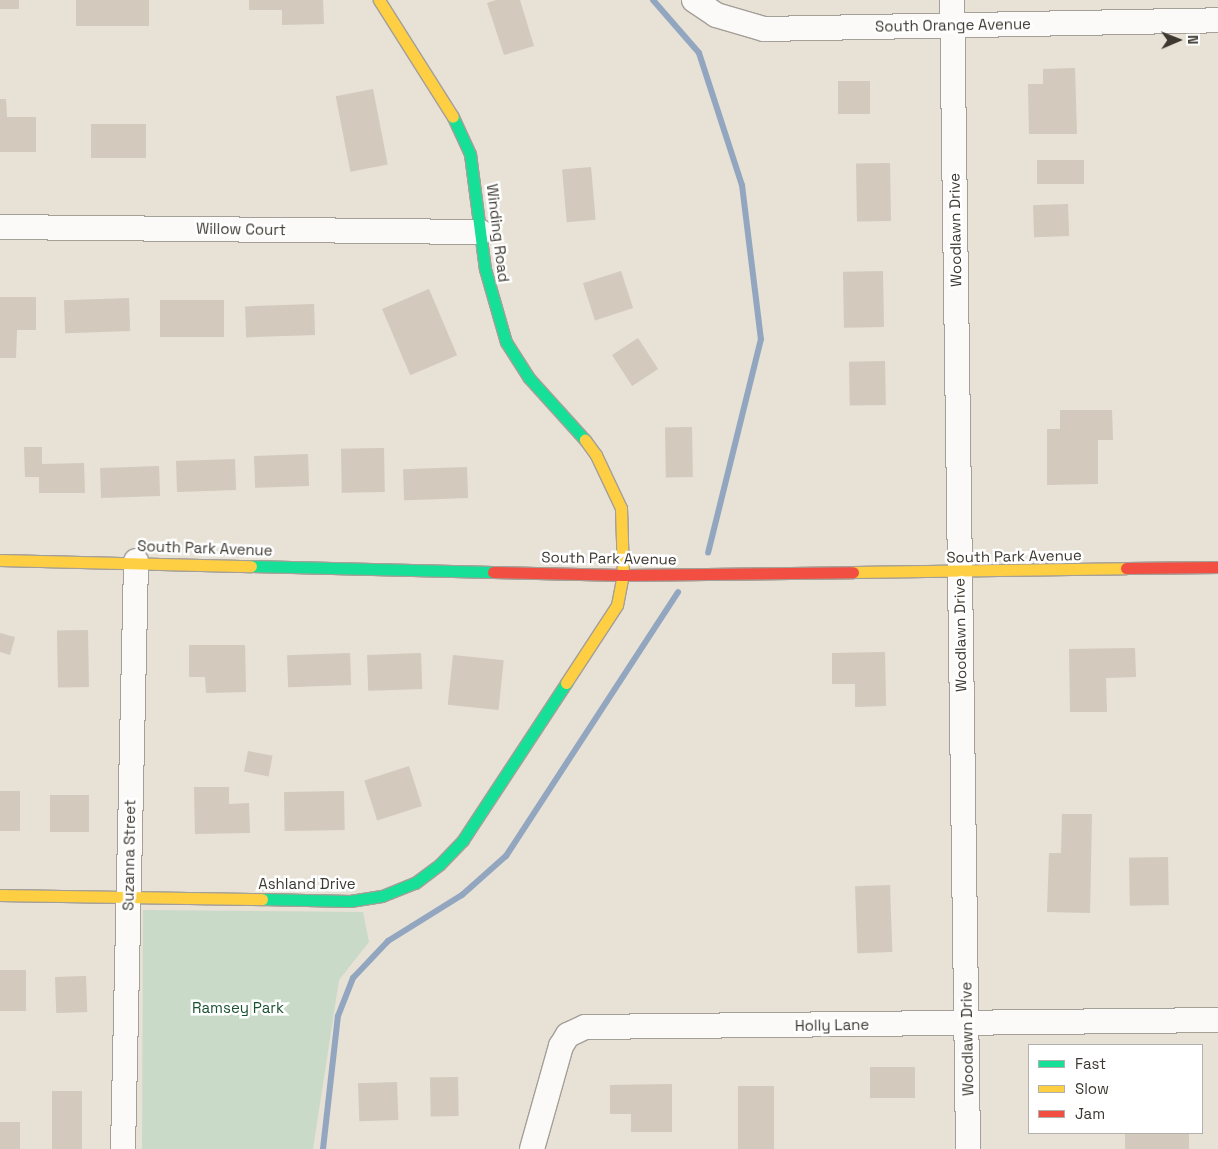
<!DOCTYPE html>
<style>
body{margin:0}
#map{position:relative;width:1218px;height:1149px;overflow:hidden;background:#e7e1d6;font-family:"Space Grotesk",sans-serif}
div>[style]{position:absolute}
[style*='--x']{left:calc(var(--x)*1px);top:calc(var(--y)*1px);width:calc(var(--w)*1px);rotate:calc(var(--a)*1deg)}
.green>*{inset:0;background:#cadac8}
.stream>*{height:6px;margin:-3px;padding:0 3px;transform-origin:3px;border-radius:3px;background:#92a6c0}
.building>*{inset:0;background:#d3c9bc;transform-origin:0 0}
.roads{filter:drop-shadow(1px 0 #a49f97) drop-shadow(-1px 0 #a49f97) drop-shadow(0 1px #a49f97) drop-shadow(0 -1px #a49f97)}
.street>*{height:24px;margin:-12px;padding:0 12px;transform-origin:12px;border-radius:12px;background:#fbfaf9}
.fast>*{height:11px;margin:-5.5px;padding:0 5.5px;transform-origin:5.5px;border-radius:5.5px;background:#16e098}
.slow>*{height:11px;margin:-5.5px;padding:0 5.5px;transform-origin:5.5px;border-radius:5.5px;background:#ffcf43}
.jam>*{height:11px;margin:-5.5px;padding:0 5.5px;transform-origin:5.5px;border-radius:5.5px;background:#f24e42}
span{translate:-50% -50%;white-space:nowrap;text-align:center;line-height:1.15;-webkit-text-stroke:5px #fff;paint-order:stroke}
.street-label{font-size:15px;color:#3d3931}
.park-label{font-size:15px;color:#1a5231}
.legend{position:absolute;left:1028px;top:1044px;width:175px;height:90px;box-sizing:border-box;background:#fff;border:1px solid #b1b0ad;margin:0;padding:6px 9px;list-style:none;font-size:15px;color:#3d3931}
.legend li{display:flex;align-items:center;gap:10px;height:25px}
.legend b{width:25px;border:1px solid #b1b0ad}
.north{position:absolute;left:1153px;top:15px;width:50px;height:50px;-webkit-text-stroke:4px #fff;paint-order:stroke;rotate:89deg;font-size:14px;font-weight:700;line-height:20px;text-align:center;color:#3d3931}
.north::after{content:'';display:block;margin:auto;width:18px;height:22px;background:#3d3931;clip-path:polygon(50% 0,100% 100%,50% 72%,0 100%)}
</style>
<div id="map">
<div class="green">
<i style="clip-path:polygon(143px 910px,363px 912px,369px 942px,339px 980px,313px 1149px,142px 1149px)"></i>
</div>
<div class="stream">
<i style="--x:653;--y:0;--w:70;--a:49"></i>
<i style="--x:699;--y:53;--w:139;--a:72"></i>
<i style="--x:742;--y:185;--w:155;--a:83"></i>
<i style="--x:761;--y:339;--w:220;--a:103.9"></i>
<i style="--x:323;--y:1149;--w:134;--a:-83.6"></i>
<i style="--x:338;--y:1016;--w:41;--a:-68.5"></i>
<i style="--x:353;--y:978;--w:51;--a:-46.6"></i>
<i style="--x:388;--y:941;--w:87;--a:-31.9"></i>
<i style="--x:462;--y:895;--w:59;--a:-41.6"></i>
<i style="--x:506;--y:856;--w:315;--a:-56.9"></i>
</div>
<div class="building">
<i style="left:0;top:0;width:19px;height:9px"></i>
<i style="left:76px;top:0;width:73px;height:26px"></i>
<i style="clip-path:polygon(249px 0,323px 0,324px 24px,282px 25px,282px 10px,249px 10px)"></i>
<i style="clip-path:polygon(496px 0,520px 0,534px 46px,504px 55px,487px 3px)"></i>
<i style="clip-path:polygon(1075px 68px,1077px 134px,1029px 134px,1028px 84px,1043px 84px,1043px 69px)"></i>
<i style="left:838px;top:81px;width:32px;height:33px"></i>
<i style="left:373px;top:89px;width:77px;height:38px;rotate:79deg"></i>
<i style="clip-path:polygon(0 99px,6px 99px,7px 117px,36px 117px,36px 152px,0 152px)"></i>
<i style="left:146px;top:124px;width:34px;height:55px;rotate:90deg"></i>
<i style="left:1037px;top:160px;width:47px;height:24px"></i>
<i style="left:890px;top:163px;width:58px;height:34px;rotate:89deg"></i>
<i style="left:591px;top:167px;width:53px;height:29px;rotate:85deg"></i>
<i style="left:1068px;top:204px;width:32px;height:35px;rotate:88deg"></i>
<i style="left:621px;top:271px;width:39px;height:40px;rotate:72deg"></i>
<i style="left:883px;top:271px;width:56px;height:40px;rotate:89deg"></i>
<i style="left:429px;top:289px;width:72px;height:51px;rotate:67deg"></i>
<i style="clip-path:polygon(0 297px,36px 297px,36px 330px,17px 330px,16px 358px,0 358px)"></i>
<i style="left:129px;top:298px;width:33px;height:65px;rotate:88deg"></i>
<i style="left:224px;top:300px;width:37px;height:64px;rotate:90deg"></i>
<i style="left:314px;top:304px;width:31px;height:69px;rotate:88deg"></i>
<i style="left:638px;top:338px;width:37px;height:31px;rotate:57deg"></i>
<i style="left:885px;top:361px;width:44px;height:36px;rotate:89deg"></i>
<i style="clip-path:polygon(1060px 410px,1112px 410px,1113px 440px,1098px 440px,1098px 484px,1047px 485px,1047px 429px,1060px 429px)"></i>
<i style="left:692px;top:427px;width:50px;height:27px;rotate:89deg"></i>
<i style="clip-path:polygon(24px 447px,42px 447px,42px 464px,84px 463px,85px 493px,39px 493px,39px 477px,25px 477px)"></i>
<i style="left:384px;top:448px;width:44px;height:43px;rotate:89deg"></i>
<i style="left:308px;top:454px;width:32px;height:54px;rotate:88deg"></i>
<i style="left:235px;top:459px;width:31px;height:59px;rotate:88deg"></i>
<i style="left:159px;top:466px;width:30px;height:59px;rotate:88deg"></i>
<i style="left:467px;top:467px;width:31px;height:64px;rotate:88deg"></i>
<i style="left:88px;top:630px;width:57px;height:31px;rotate:89deg"></i>
<i style="clip-path:polygon(0 633px,15px 637px,10px 655px,0 652px)"></i>
<i style="clip-path:polygon(189px 645px,245px 645px,246px 692px,206px 693px,205px 677px,189px 677px)"></i>
<i style="clip-path:polygon(1135px 648px,1136px 677px,1106px 678px,1107px 712px,1070px 712px,1069px 649px)"></i>
<i style="clip-path:polygon(885px 652px,886px 706px,855px 707px,855px 684px,832px 684px,832px 653px)"></i>
<i style="left:350px;top:653px;width:32px;height:63px;rotate:88deg"></i>
<i style="left:421px;top:653px;width:36px;height:54px;rotate:88deg"></i>
<i style="left:453px;top:655px;width:51px;height:50px;rotate:6deg"></i>
<i style="left:248px;top:751px;width:25px;height:21px;rotate:11deg"></i>
<i style="left:409px;top:766px;width:42px;height:47px;rotate:72deg"></i>
<i style="clip-path:polygon(194px 787px,229px 787px,229px 804px,249px 803px,250px 833px,195px 834px)"></i>
<i style="left:0;top:791px;width:20px;height:40px"></i>
<i style="left:344px;top:791px;width:39px;height:60px;rotate:89deg"></i>
<i style="left:50px;top:795px;width:39px;height:37px"></i>
<i style="clip-path:polygon(1062px 814px,1092px 814px,1090px 913px,1047px 912px,1049px 853px,1061px 853px)"></i>
<i style="left:1168px;top:857px;width:48px;height:39px;rotate:89deg"></i>
<i style="left:890px;top:885px;width:67px;height:35px;rotate:88deg"></i>
<i style="left:0;top:970px;width:26px;height:41px"></i>
<i style="left:86px;top:976px;width:36px;height:31px;rotate:88deg"></i>
<i style="left:870px;top:1067px;width:45px;height:31px"></i>
<i style="left:458px;top:1077px;width:39px;height:28px;rotate:89deg"></i>
<i style="left:397px;top:1082px;width:38px;height:39px;rotate:88deg"></i>
<i style="clip-path:polygon(672px 1084px,672px 1132px,631px 1132px,631px 1114px,610px 1114px,610px 1085px)"></i>
<i style="left:738px;top:1086px;width:36px;height:63px"></i>
<i style="left:52px;top:1091px;width:30px;height:58px"></i>
<i style="left:0;top:1122px;width:20px;height:27px"></i>
<i style="left:1125px;top:1133px;width:64px;height:16px"></i>
</div>
<div class="roads">
<div class="street">
<i style="--x:694;--y:0;--w:27;--a:34"></i>
<i style="--x:716;--y:15;--w:50;--a:16.3"></i>
<i style="--x:764;--y:29;--w:454;--a:-1.1"></i>
<i style="--x:952;--y:0;--w:1149;--a:89.2"></i>
<i style="--x:0;--y:227;--w:481;--a:0.6"></i>
<i style="--x:123;--y:1149;--w:588;--a:-88.73"></i>
<i style="--x:532;--y:1149;--w:107;--a:-74.3"></i>
<i style="--x:561;--y:1046;--w:13;--a:-58"></i>
<i style="--x:568;--y:1035;--w:19;--a:-25"></i>
<i style="--x:585;--y:1027;--w:633;--a:-0.63"></i>
</div>
<div class="fast">
<i style="--x:453;--y:117;--w:41;--a:65.3"></i>
<i style="--x:470;--y:154;--w:116;--a:82.6"></i>
<i style="--x:485;--y:269;--w:76;--a:74"></i>
<i style="--x:506;--y:342;--w:43;--a:57.4"></i>
<i style="--x:529;--y:378;--w:84;--a:47.9"></i>
<i style="--x:251;--y:566;--w:242;--a:1.4"></i>
<i style="--x:262;--y:899;--w:88;--a:1.3"></i>
<i style="--x:350;--y:901;--w:32;--a:-9"></i>
<i style="--x:382;--y:896;--w:35;--a:-22"></i>
<i style="--x:415;--y:883;--w:31;--a:-37"></i>
<i style="--x:440;--y:864;--w:33;--a:-46"></i>
<i style="--x:463;--y:840;--w:188;--a:-56.7"></i>
</div>
<div class="slow">
<i style="--x:379;--y:0;--w:138;--a:57.7"></i>
<i style="--x:0;--y:560;--w:251;--a:1.4"></i>
<i style="--x:853;--y:572;--w:273;--a:-0.8"></i>
<i style="--x:566;--y:683;--w:93;--a:-56.8"></i>
<i style="--x:617;--y:605;--w:31;--a:-79"></i>
<i style="--x:623;--y:575;--w:67;--a:-91.7"></i>
<i style="--x:621;--y:508;--w:59;--a:-115.3"></i>
<i style="--x:596;--y:455;--w:19;--a:-126"></i>
<i style="--x:0;--y:895;--w:262;--a:0.9"></i>
</div>
<div class="jam">
<i style="--x:1126;--y:568;--w:92;--a:-0.6"></i>
<i style="--x:493;--y:572;--w:130;--a:1.3"></i>
<i style="--x:623;--y:575;--w:230;--a:-0.7"></i>
</div>
</div>
<div class="street-label">
<span style="left:953px;top:25px;rotate:-1deg">South Orange Avenue</span>
<span style="left:241px;top:229px;rotate:1deg">Willow Court</span>
<span style="left:955px;top:230px;rotate:-91deg">Woodlawn Drive</span>
<span style="left:498px;top:233px;rotate:83deg">Winding Road</span>
<span style="left:205px;top:548px;rotate:2deg">South Park Avenue</span>
<span style="left:1014px;top:556px;rotate:-1deg">South Park Avenue</span>
<span style="left:609px;top:558px;rotate:1deg">South Park Avenue</span>
<span style="left:960px;top:635px;rotate:-91deg">Woodlawn Drive</span>
<span style="left:129px;top:855px;rotate:-89deg">Suzanna Street</span>
<span style="left:307px;top:884px">Ashland Drive</span>
<span style="left:832px;top:1025px;rotate:-1deg">Holly Lane</span>
<span style="left:967px;top:1039px;rotate:-91deg">Woodlawn Drive</span>
</div>
<div class="park-label">
<span style="left:238px;top:1008px">Ramsey Park</span>
</div>
<ul class="legend">
<li><b style="height:6px;background:#16e098"></b>Fast</li>
<li><b style="height:6px;background:#ffcf43"></b>Slow</li>
<li><b style="height:6px;background:#f24e42"></b>Jam</li>
</ul>
<div class="north">N</div>
</div>
